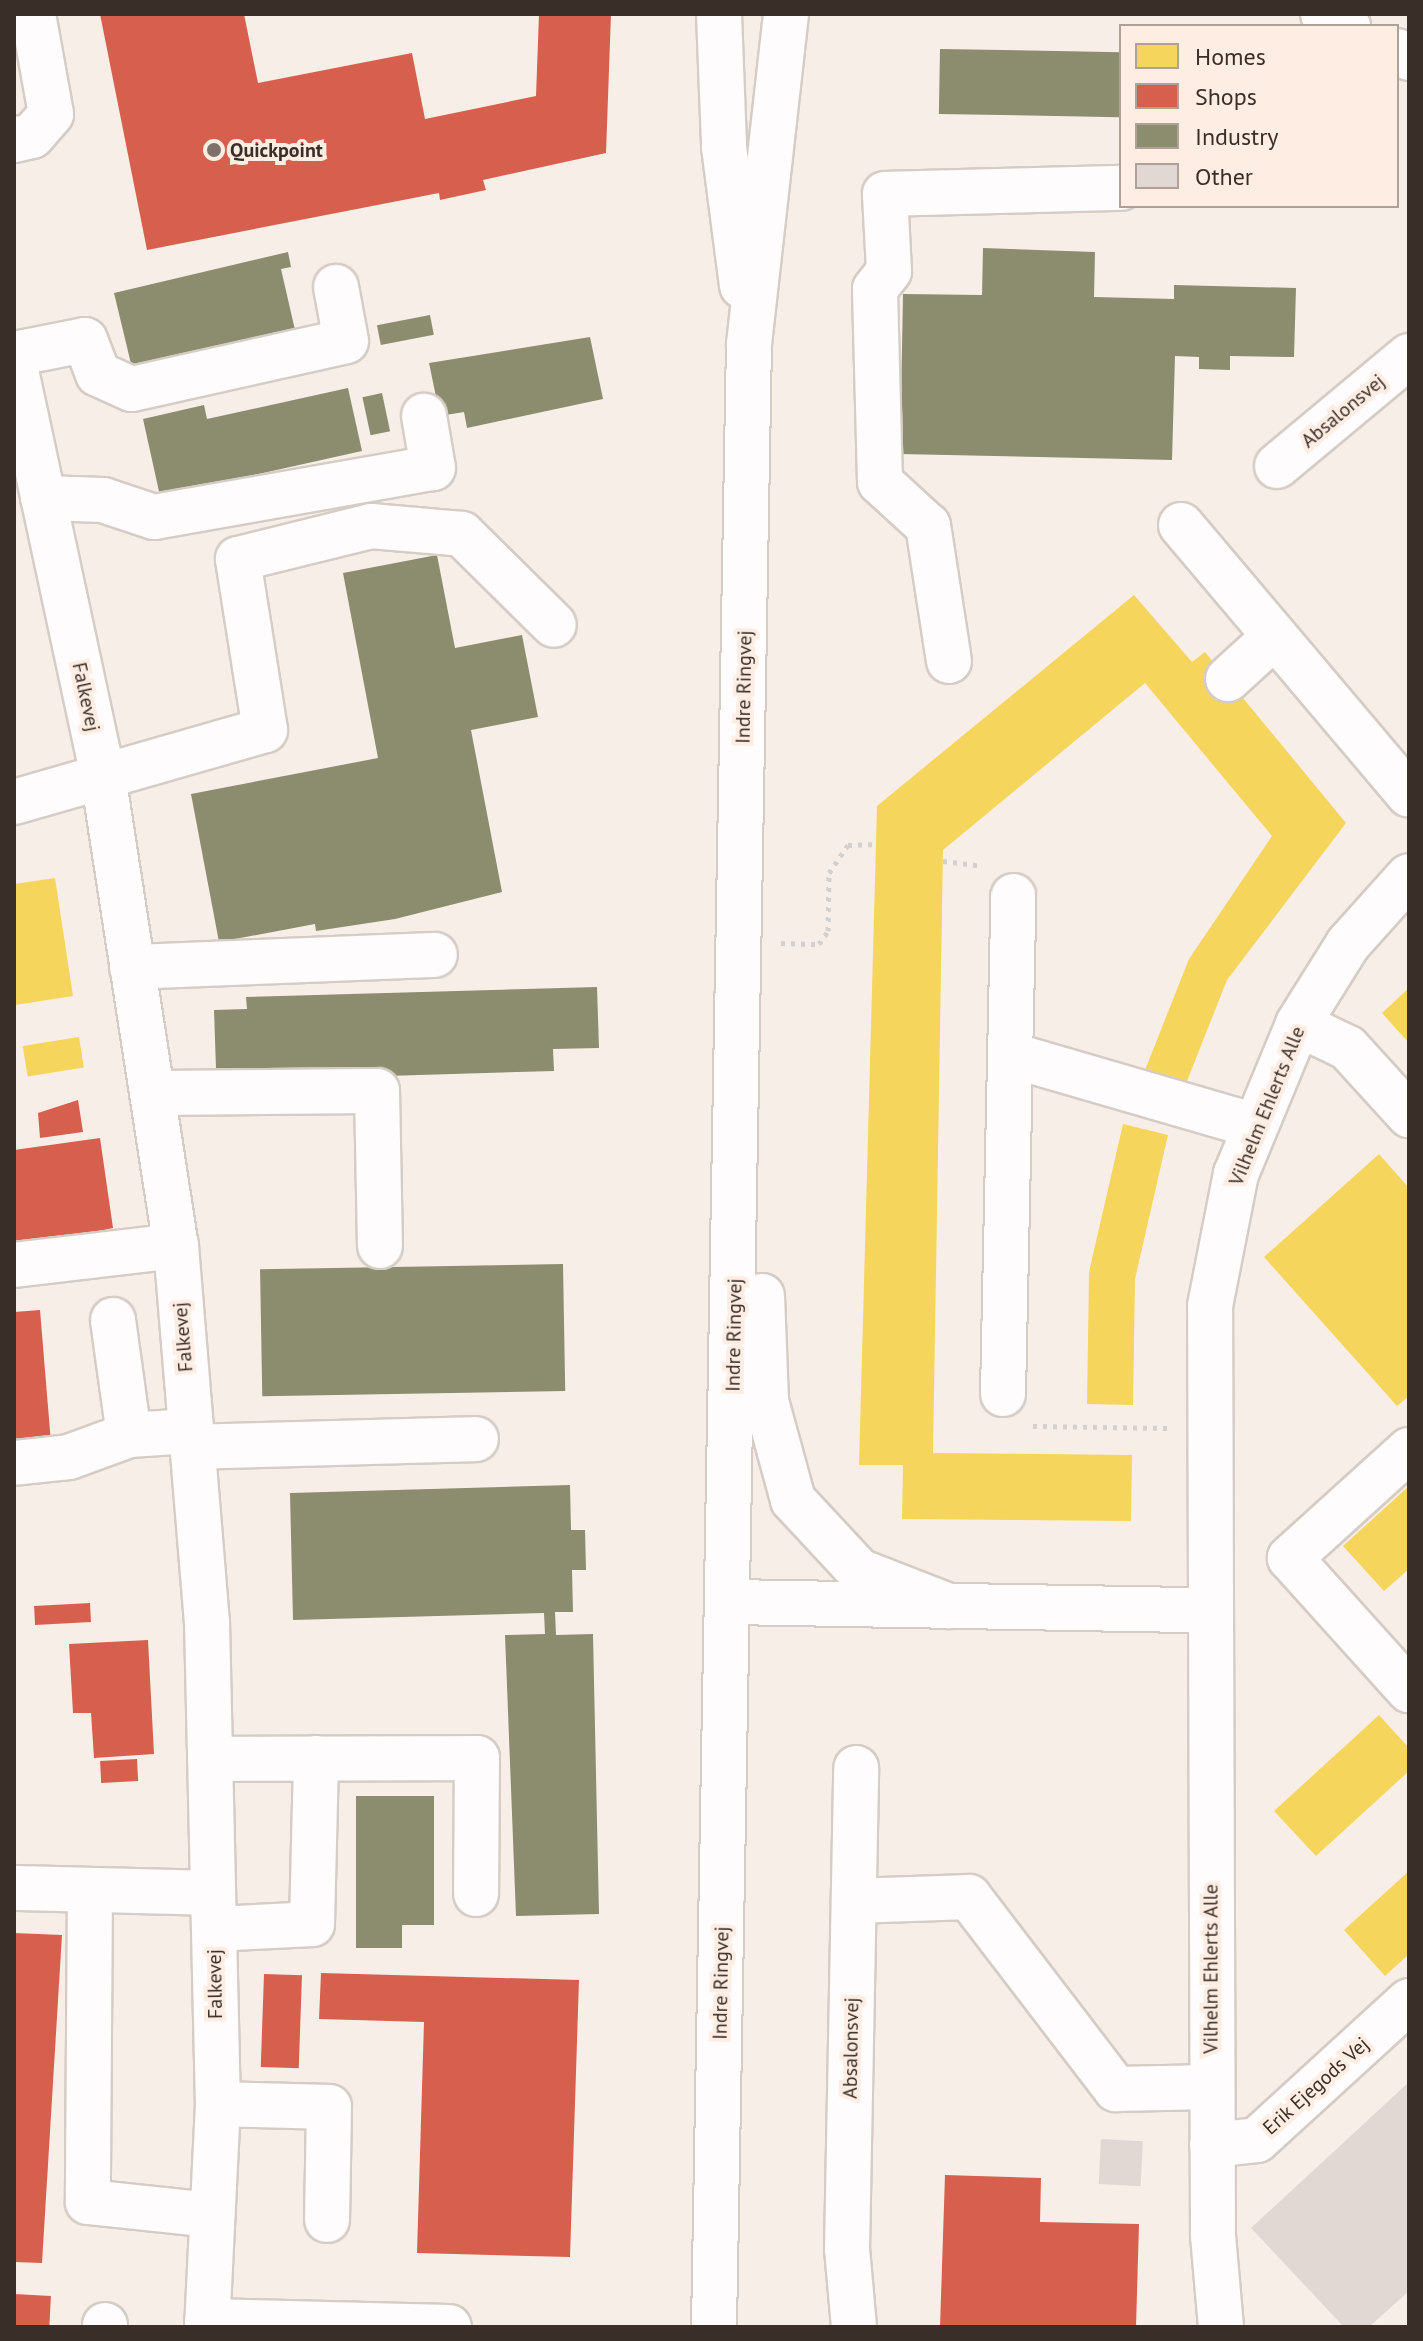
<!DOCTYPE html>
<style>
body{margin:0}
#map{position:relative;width:1423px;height:2341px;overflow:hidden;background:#f8eee8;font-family:"PT Sans",sans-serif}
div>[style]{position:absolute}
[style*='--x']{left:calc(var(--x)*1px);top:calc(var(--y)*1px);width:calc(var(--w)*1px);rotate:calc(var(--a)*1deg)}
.homes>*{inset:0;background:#f6d55c;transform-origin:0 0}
.shops>*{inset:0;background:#d6604d;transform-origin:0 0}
.industry>*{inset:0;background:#8c8c6e;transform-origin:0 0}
.building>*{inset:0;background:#e1d7d3;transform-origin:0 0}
.path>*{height:5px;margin-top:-2.5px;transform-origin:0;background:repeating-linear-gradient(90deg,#d4d0cd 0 4px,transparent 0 10px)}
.roads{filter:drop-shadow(2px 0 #d5ccc5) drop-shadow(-2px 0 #d5ccc5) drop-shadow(0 2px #d5ccc5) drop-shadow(0 -2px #d5ccc5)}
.minor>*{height:44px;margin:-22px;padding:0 22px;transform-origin:22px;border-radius:22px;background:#fefcfc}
.dots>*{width:22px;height:22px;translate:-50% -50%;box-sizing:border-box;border:4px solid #feede2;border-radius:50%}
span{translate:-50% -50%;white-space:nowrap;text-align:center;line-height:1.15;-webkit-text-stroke:8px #feede2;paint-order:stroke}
.poi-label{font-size:20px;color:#3a2f28;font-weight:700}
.left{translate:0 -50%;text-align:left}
.street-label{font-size:20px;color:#3a2f28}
.frame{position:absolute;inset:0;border:16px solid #3a2f28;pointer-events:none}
.legend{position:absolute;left:1119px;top:24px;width:280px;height:184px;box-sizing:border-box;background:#feede2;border:2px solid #b0a198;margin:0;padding:10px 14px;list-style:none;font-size:24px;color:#3a2f28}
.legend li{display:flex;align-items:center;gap:16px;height:40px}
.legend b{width:40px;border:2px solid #b0a198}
</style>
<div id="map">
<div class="homes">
<i style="clip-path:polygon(1134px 595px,1192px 662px,1205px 652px,1346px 823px,1227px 980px,1185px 1086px,1145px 1070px,1189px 959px,1272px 836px,1145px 683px,943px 850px,933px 1453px,1132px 1455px,1131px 1521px,902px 1519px,903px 1465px,859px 1465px,877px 806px)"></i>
<i style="clip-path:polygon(55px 878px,73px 996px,15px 1005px,14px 884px)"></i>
<i style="clip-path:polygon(1409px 988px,1409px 1043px,1382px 1013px)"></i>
<i style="left:79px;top:1037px;width:31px;height:57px;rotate:81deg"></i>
<i style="clip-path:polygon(1123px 1124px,1168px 1135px,1135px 1279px,1133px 1405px,1087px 1404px,1089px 1272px)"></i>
<i style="clip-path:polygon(1379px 1154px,1409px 1188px,1409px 1396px,1397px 1406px,1264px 1257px)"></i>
<i style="clip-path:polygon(1409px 1486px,1409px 1569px,1384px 1591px,1343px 1546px)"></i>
<i style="clip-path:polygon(1379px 1715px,1409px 1748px,1409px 1771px,1316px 1856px,1274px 1811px)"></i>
<i style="clip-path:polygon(1409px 1871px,1409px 1954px,1385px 1976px,1344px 1930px)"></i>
</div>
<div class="shops">
<i style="clip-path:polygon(100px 14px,244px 14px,258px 83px,412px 53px,425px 119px,536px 96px,539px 14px,611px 14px,606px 153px,483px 180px,486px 190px,440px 200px,439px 193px,147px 250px)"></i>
<i style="clip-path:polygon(78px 1100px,83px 1132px,40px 1138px,38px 1113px)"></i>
<i style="clip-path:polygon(100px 1138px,113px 1228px,14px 1249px,14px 1150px)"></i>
<i style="clip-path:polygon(40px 1310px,51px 1443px,14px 1446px,14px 1312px)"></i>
<i style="left:90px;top:1603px;width:19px;height:56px;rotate:87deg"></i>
<i style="clip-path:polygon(148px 1640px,154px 1754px,94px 1758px,91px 1713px,73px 1713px,69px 1644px)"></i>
<i style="left:137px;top:1759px;width:22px;height:37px;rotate:87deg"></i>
<i style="clip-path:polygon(14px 1933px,62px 1935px,42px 2263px,14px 2262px)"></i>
<i style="clip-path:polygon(321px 1973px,579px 1980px,570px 2257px,417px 2253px,424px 2022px,319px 2019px)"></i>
<i style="left:264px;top:1974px;width:38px;height:93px;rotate:2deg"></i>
<i style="clip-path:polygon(945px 2175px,1041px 2178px,1040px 2222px,1139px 2224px,1136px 2327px,940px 2327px)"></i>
<i style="left:14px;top:2294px;width:37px;height:33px;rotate:3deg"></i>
</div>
<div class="industry">
<i style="left:940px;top:49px;width:181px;height:65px;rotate:1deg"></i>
<i style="clip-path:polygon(983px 248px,1095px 252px,1094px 297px,1174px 299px,1174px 285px,1296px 288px,1294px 357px,1230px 356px,1230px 370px,1199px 369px,1199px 357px,1175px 356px,1172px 460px,900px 454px,903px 294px,982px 295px)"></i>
<i style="clip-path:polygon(288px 252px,291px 267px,281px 269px,295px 330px,132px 368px,114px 293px)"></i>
<i style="left:430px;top:315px;width:20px;height:54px;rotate:79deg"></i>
<i style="clip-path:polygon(590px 337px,603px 399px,467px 428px,464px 412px,440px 416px,429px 363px)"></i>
<i style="clip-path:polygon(348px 388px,362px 451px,160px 496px,143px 419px,204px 405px,207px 419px)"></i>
<i style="left:382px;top:393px;width:39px;height:20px;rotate:78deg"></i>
<i style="clip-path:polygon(437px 555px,455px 648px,522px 635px,538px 717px,471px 730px,502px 892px,395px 919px,316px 931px,315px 924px,219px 942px,191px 794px,378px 758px,343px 573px)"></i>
<i style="clip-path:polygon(597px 987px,599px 1048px,553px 1049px,554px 1071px,251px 1080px,250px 1068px,216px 1069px,214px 1010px,247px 1009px,246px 997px)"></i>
<i style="left:563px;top:1264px;width:127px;height:303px;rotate:89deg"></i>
<i style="clip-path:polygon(570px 1485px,571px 1530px,585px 1530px,586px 1570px,572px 1570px,573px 1612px,555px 1612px,556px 1635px,593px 1634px,599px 1914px,516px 1916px,505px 1635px,545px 1634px,544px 1613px,293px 1620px,290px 1493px)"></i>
<i style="clip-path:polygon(356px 1796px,434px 1796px,434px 1925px,402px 1925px,402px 1948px,356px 1948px)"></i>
</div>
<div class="building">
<i style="clip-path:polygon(1409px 2082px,1409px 2291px,1369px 2327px,1344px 2327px,1251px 2228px)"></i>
<i style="left:1101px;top:2139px;width:42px;height:45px;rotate:3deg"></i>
</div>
<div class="path">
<i style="--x:943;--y:861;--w:38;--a:7"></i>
<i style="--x:781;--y:943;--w:38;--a:2"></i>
<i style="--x:819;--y:944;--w:16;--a:-55"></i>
<i style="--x:828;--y:931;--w:58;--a:-89"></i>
<i style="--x:829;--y:873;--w:34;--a:-56"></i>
<i style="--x:848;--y:845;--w:30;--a:-2"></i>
<i style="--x:1033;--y:1426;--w:134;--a:0.9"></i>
</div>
<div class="roads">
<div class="minor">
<i style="--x:719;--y:14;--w:133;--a:87.8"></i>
<i style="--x:724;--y:147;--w:140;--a:82.6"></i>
<i style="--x:1323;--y:14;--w:28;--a:26"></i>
<i style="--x:1397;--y:51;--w:14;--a:30"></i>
<i style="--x:14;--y:140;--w:18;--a:-13"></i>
<i style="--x:32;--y:136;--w:29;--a:-49"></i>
<i style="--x:51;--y:114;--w:102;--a:-100.2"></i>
<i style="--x:14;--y:354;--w:72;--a:-11.2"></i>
<i style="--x:85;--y:340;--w:36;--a:69"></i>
<i style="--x:98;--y:374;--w:37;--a:24"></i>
<i style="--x:132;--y:389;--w:219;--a:-12.6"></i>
<i style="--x:346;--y:341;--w:55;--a:-100.5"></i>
<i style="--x:14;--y:361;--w:424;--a:77.9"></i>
<i style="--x:103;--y:776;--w:476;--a:81.2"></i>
<i style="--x:176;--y:1246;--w:377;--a:85.3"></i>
<i style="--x:207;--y:1622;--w:482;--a:88.7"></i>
<i style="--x:218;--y:2104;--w:223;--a:92.8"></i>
<i style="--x:1277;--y:466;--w:172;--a:-39.8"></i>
<i style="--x:43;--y:498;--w:60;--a:1.9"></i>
<i style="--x:103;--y:500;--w:54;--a:18.4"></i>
<i style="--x:154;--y:517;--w:283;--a:-10"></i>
<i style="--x:433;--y:468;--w:53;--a:-99.8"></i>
<i style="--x:1181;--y:525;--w:353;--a:49.8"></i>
<i style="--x:949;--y:661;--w:137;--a:-98.8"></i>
<i style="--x:928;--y:526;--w:65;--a:-137.5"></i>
<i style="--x:880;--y:482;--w:193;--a:-91.5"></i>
<i style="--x:875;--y:289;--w:23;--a:-52"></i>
<i style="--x:889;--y:271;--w:77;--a:-93"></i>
<i style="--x:885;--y:194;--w:236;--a:-1.5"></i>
<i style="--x:1228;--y:679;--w:62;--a:-42.4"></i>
<i style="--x:14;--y:802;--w:261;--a:-16"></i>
<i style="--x:265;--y:730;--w:173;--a:-99"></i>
<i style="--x:238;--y:559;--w:137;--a:-13.9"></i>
<i style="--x:371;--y:526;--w:91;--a:5"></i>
<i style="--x:462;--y:534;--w:129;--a:44.7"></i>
<i style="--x:132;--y:967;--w:303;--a:-2.3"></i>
<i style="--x:1298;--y:1024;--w:55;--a:25.6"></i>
<i style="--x:1348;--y:1048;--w:91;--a:47.7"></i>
<i style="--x:1011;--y:1055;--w:254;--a:16.2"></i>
<i style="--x:152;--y:1093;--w:225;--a:-0.5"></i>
<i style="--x:377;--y:1091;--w:155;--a:88.9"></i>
<i style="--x:14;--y:1265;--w:163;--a:-6.7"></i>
<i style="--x:762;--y:1296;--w:105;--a:87.8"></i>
<i style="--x:766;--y:1401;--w:103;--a:74.7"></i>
<i style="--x:793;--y:1500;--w:97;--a:47.1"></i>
<i style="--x:859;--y:1571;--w:97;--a:21.3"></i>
<i style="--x:113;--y:1320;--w:116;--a:82.1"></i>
<i style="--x:1003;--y:1394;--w:498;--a:-88.8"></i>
<i style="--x:193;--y:1447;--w:283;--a:-1.6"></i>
<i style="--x:1409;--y:1450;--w:161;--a:137.8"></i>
<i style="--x:1290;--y:1558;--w:178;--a:48"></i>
<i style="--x:14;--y:1463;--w:55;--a:-6.2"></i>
<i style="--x:69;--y:1457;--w:64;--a:-20.1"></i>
<i style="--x:129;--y:1435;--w:62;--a:-3.7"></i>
<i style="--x:730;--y:1602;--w:479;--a:1"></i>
<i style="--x:210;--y:1759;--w:267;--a:-0.2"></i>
<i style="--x:477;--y:1758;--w:136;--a:90.4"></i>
<i style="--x:14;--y:1888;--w:199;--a:1.4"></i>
<i style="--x:90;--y:1890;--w:312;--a:90.4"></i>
<i style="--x:88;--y:2202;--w:125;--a:6"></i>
<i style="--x:854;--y:1901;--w:115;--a:-2"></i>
<i style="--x:969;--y:1897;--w:242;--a:52.6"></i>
<i style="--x:1116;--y:2089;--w:95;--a:-1.2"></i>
<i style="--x:214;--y:1929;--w:98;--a:-2.9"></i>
<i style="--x:312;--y:1924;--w:166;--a:-88.6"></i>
<i style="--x:218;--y:2104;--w:111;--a:1.5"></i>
<i style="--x:329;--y:2107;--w:113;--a:91"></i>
<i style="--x:1212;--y:2145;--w:45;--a:-6.3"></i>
<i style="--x:1257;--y:2140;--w:206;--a:-42.4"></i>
<i style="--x:207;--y:2321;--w:242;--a:1.4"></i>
<i style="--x:105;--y:2327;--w:2;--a:-90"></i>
<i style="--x:714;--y:2327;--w:1983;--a:-88.99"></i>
<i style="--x:749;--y:344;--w:332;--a:-83.6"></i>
<i style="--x:854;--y:2327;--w:78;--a:-95.1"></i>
<i style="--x:847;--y:2249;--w:481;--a:-88.9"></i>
<i style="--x:1221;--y:2327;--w:91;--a:-95"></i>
<i style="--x:1213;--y:2236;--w:930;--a:-90.18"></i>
<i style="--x:1210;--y:1306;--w:135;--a:-78.9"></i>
<i style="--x:1236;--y:1174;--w:162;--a:-67.5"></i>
<i style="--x:1298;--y:1024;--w:94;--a:-58"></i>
<i style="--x:1348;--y:944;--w:91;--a:-48.1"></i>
</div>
</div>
<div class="dots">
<i style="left:214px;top:150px;background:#7c726b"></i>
</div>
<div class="poi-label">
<span class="left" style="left:230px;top:150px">Quickpoint</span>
</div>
<div class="street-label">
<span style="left:1343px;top:411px;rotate:-40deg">Absalonsvej</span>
<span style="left:744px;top:687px;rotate:-89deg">Indre Ringvej</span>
<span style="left:86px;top:697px;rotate:78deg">Falkevej</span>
<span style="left:1267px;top:1106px;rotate:-68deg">Vilhelm Ehlerts Alle</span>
<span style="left:734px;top:1335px;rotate:-89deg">Indre Ringvej</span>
<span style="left:183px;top:1337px;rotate:-95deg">Falkevej</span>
<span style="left:1211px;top:1969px;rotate:-90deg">Vilhelm Ehlerts Alle</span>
<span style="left:721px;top:1983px;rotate:-89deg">Indre Ringvej</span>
<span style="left:215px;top:1984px;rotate:-91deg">Falkevej</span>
<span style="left:851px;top:2048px;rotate:-89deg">Absalonsvej</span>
<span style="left:1316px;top:2086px;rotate:-42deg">Erik Ejegods Vej</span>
</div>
<div class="frame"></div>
<ul class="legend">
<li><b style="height:22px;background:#f6d55c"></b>Homes</li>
<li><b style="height:22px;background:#d6604d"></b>Shops</li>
<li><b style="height:22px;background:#8c8c6e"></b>Industry</li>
<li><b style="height:22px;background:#e1d7d3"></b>Other</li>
</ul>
</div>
